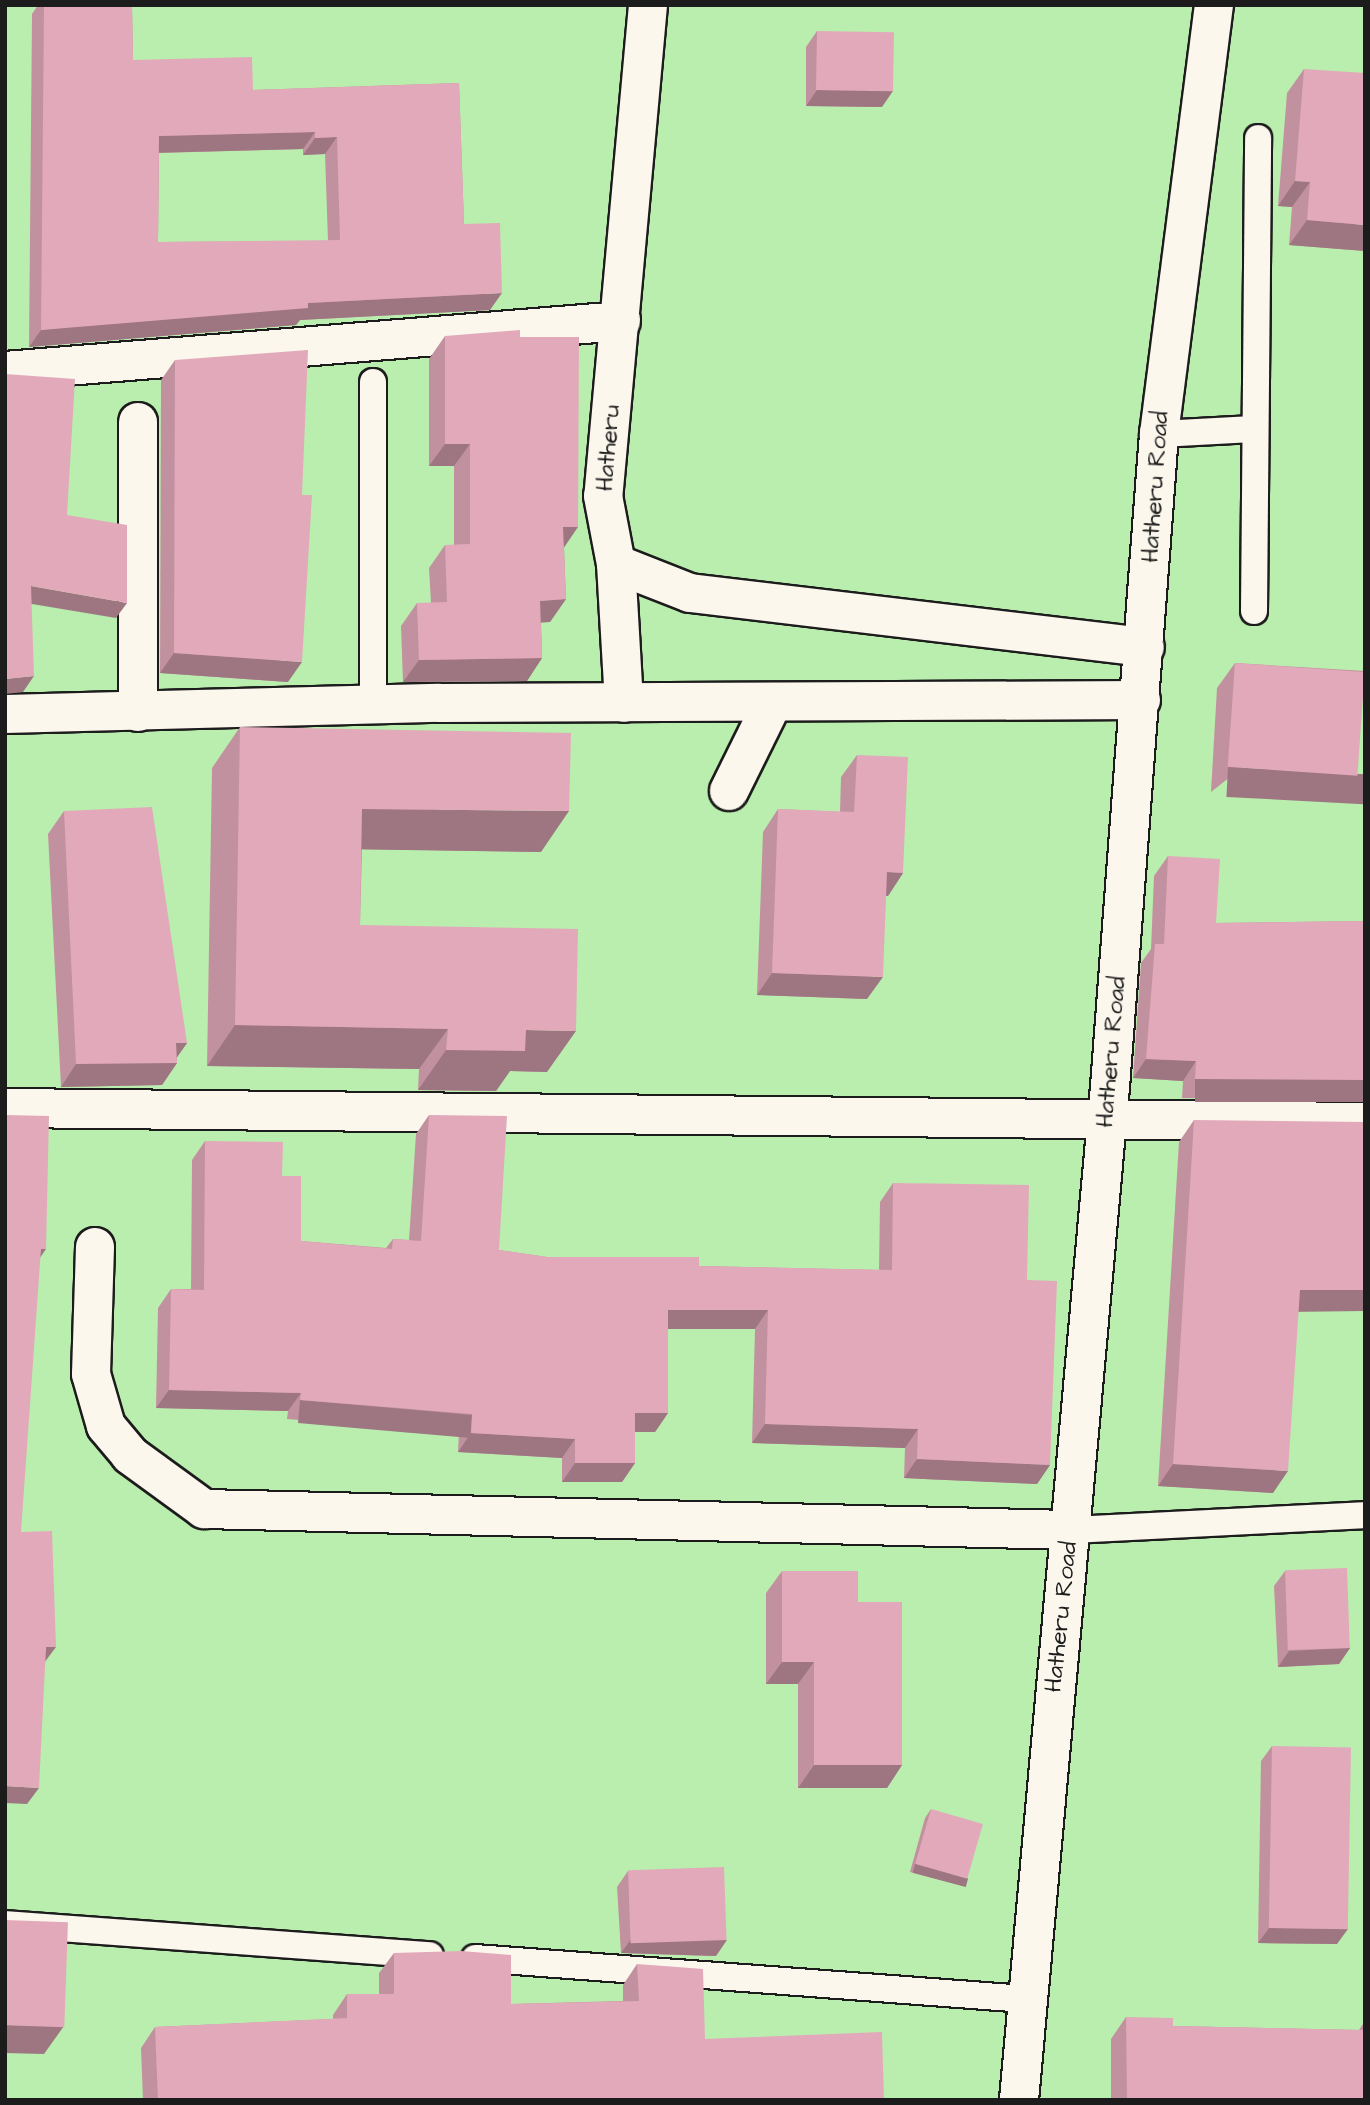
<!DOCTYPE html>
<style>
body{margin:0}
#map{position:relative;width:1370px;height:2105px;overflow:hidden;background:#fbf7ec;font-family:"Architects Daughter",sans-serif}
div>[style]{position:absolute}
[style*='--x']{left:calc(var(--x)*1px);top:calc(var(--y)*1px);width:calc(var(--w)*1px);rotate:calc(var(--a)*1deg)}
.green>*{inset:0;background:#baeeae;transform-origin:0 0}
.roads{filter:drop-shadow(2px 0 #1c1c1c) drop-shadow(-2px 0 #1c1c1c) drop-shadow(0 2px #1c1c1c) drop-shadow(0 -2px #1c1c1c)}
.service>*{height:26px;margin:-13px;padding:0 13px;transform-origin:13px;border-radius:13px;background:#fbf7ec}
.minor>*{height:38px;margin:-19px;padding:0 19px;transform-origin:19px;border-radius:19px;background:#fbf7ec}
.wall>*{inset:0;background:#c291a0}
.shaded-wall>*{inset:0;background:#9e7682;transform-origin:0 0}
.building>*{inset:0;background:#e2a9ba;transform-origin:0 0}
span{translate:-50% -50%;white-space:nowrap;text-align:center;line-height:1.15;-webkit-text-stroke:7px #fbf7ec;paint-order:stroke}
.street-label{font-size:24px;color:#1c1c1c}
.frame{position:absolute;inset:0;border:7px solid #1c1c1c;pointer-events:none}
</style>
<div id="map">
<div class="green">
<i style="left:5px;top:5px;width:1360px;height:2095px"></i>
</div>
<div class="roads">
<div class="service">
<i style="--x:373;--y:382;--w:323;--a:90"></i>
<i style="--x:1159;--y:434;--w:95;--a:-3"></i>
<i style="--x:1254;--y:611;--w:473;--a:-89.5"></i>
<i style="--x:1070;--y:1530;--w:295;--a:-2.9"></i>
<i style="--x:5;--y:1924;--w:426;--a:4.2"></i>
<i style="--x:475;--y:1958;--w:552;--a:4.26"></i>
</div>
<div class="minor">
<i style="--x:648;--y:5;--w:493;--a:95.2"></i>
<i style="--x:603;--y:496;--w:69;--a:79.2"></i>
<i style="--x:616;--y:564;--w:79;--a:21.4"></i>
<i style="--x:690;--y:593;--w:458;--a:6.8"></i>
<i style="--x:5;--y:371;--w:618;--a:-4.64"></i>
<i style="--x:138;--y:422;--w:290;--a:90"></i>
<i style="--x:616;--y:564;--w:139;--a:86.7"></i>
<i style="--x:5;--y:714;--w:434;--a:-1.5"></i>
<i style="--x:439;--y:703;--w:702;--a:-0.24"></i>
<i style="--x:729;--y:791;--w:99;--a:-63.7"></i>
<i style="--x:5;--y:1108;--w:1360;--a:0.59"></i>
<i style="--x:95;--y:1247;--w:127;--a:91.8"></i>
<i style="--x:91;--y:1374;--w:54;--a:73.9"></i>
<i style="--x:106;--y:1426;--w:38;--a:50"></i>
<i style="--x:130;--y:1455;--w:92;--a:36.1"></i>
<i style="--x:204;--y:1509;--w:866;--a:1.39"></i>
<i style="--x:1019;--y:2100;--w:1017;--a:-84.87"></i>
<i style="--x:1110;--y:1087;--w:655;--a:-85.71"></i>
<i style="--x:1159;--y:434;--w:433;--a:-82.7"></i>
</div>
</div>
<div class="wall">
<i style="clip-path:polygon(evenodd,38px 5px,132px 5px,133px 60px,253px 90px,459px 83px,464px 224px,490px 310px,300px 320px,296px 325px,29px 347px,32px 14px,38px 5px,303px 149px,303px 155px,325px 154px,328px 241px,158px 242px,159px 153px,303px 149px)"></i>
<i style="clip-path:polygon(817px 31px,882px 107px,806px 106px,806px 47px)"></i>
<i style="clip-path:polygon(1304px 69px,1365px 251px,1289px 245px,1292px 207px,1278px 206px,1287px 93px)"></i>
<i style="clip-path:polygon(445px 336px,520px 337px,564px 547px,566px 599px,550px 622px,541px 622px,542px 658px,527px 681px,403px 682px,401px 626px,417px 603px,431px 603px,429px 568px,445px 545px,454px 545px,454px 466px,429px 466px,429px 359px)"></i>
<i style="clip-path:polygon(175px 360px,288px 682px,160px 673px,161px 380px)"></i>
<i style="clip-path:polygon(1235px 663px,1365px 671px,1211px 792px,1217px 688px)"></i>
<i style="clip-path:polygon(240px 727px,541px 852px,362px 849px,360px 925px,547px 1072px,510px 1071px,496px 1091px,418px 1090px,419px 1069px,207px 1066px,212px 768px)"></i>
<i style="clip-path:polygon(857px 755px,903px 873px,888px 896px,886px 895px,867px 999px,757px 995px,763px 832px,778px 809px,840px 812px,841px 777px)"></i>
<i style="clip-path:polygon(64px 811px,187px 1043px,177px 1057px,177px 1063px,162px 1085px,61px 1087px,48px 834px)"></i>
<i style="clip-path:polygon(1168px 856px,1216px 923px,1365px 921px,1365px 1100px,1182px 1098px,1183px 1081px,1133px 1078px,1141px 963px,1151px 949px,1154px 876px)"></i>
<i style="clip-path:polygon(429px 1115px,499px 1250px,547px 1257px,699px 1266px,879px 1270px,880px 1202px,893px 1183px,1027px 1280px,1050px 1465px,1037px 1484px,904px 1478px,905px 1448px,752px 1443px,755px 1329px,668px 1329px,668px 1413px,655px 1432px,635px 1432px,635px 1463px,622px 1482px,562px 1482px,562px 1458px,458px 1452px,459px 1433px,287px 1419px,288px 1411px,156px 1408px,158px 1308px,171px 1289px,191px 1289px,192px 1160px,205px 1141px,282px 1176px,301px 1241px,386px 1248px,393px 1239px,409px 1240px,416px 1134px)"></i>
<i style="clip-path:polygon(1194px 1120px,1298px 1312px,1273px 1493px,1158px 1486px,1179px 1142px)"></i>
<i style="clip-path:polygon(782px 1571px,858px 1602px,902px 1765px,887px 1788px,798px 1788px,798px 1684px,766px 1684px,766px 1593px)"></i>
<i style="clip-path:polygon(1285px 1571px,1350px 1648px,1339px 1664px,1278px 1667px,1274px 1586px)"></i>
<i style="clip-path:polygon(1272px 1746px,1337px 1944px,1258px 1943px,1261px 1761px)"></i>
<i style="clip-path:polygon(931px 1809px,963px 1886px,910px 1872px,925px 1818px)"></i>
<i style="clip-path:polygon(628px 1871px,716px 1956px,621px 1953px,617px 1887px)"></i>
<i style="clip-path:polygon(394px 1953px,511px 2004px,623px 2001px,623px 1985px,637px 1964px,705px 2039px,884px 2100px,143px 2100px,141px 2048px,155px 2027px,333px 2019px,333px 2015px,347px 1994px,379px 1994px,379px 1973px)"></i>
<i style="clip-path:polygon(1126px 2017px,1173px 2026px,1359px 2030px,1365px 2021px,1365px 2100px,1111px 2100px,1111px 2039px)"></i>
</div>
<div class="shaded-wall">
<i style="clip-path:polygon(817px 90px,893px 91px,882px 107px,806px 106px)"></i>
<i style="clip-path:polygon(315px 132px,303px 149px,147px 153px,159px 136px)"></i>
<i style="clip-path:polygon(337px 137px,325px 154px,303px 155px,315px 138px)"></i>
<i style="clip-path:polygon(1295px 181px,1310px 182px,1292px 207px,1278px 206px)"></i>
<i style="clip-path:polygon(1307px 220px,1365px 225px,1365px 251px,1289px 245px)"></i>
<i style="clip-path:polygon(502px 293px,490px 310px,300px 320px,296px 325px,29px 347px,41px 330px,308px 303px)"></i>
<i style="clip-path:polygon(445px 444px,470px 444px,454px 466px,429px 466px)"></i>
<i style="clip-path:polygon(563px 527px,578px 527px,563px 549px)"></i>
<i style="clip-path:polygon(31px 586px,127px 603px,116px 618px,20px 602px)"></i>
<i style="clip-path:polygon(566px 599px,550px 622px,524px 624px,540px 601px)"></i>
<i style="clip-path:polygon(174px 653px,302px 662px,288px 682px,160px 673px)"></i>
<i style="clip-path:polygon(542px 658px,527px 681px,403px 682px,419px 660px)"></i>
<i style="clip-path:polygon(34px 676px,23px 692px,5px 694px,5px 679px)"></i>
<i style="left:1228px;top:767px;width:137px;height:30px;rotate:3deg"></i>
<i style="clip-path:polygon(362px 809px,569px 811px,541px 852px,334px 849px)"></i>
<i style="clip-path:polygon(887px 872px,903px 873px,888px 896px,871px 895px)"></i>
<i style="clip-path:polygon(772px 973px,883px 977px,867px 999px,757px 995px)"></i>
<i style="clip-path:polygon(235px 1025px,448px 1029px,419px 1069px,207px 1066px)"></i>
<i style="clip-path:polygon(526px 1030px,576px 1031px,547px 1072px,510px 1071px,496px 1091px,418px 1090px,446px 1050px)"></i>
<i style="clip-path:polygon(176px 1043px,187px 1043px,173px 1063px,177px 1063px,162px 1085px,61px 1087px,76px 1064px)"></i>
<i style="clip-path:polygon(1146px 1059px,1196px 1061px,1183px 1081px,1133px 1078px)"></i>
<i style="left:1195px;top:1079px;width:170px;height:23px"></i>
<i style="clip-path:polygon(41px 1249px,46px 1249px,35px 1265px)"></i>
<i style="clip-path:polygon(1300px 1290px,1365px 1290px,1365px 1311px,1285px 1312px)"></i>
<i style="clip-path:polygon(668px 1310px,768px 1310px,755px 1329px,655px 1329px)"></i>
<i style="clip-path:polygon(169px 1390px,301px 1393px,288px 1411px,156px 1408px)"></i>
<i style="left:300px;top:1400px;width:173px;height:23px;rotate:5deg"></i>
<i style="clip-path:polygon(635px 1413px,668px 1413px,655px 1432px,622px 1432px)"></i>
<i style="clip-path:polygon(765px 1424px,918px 1429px,905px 1448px,752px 1443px)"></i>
<i style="clip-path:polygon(471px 1433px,575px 1439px,562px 1458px,458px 1452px)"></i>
<i style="clip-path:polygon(917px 1459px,1050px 1465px,1037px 1484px,904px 1478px)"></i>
<i style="clip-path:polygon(575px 1463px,635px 1463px,622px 1482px,562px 1482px)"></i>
<i style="clip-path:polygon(1173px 1464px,1288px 1471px,1273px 1493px,1158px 1486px)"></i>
<i style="clip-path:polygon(46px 1647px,56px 1647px,44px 1663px)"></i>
<i style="clip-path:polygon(1350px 1648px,1339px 1664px,1278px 1667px,1289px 1651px)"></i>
<i style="clip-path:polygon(782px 1662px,814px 1662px,798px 1684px,766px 1684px)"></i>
<i style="clip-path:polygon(814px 1765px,902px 1765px,887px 1788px,798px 1788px)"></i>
<i style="clip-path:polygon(5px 1786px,39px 1788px,27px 1804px,5px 1803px)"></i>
<i style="left:915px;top:1864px;width:55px;height:9px;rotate:15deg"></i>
<i style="clip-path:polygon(1269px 1928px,1348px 1929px,1337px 1944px,1258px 1943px)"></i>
<i style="clip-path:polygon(632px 1938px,727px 1940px,716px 1956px,621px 1953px)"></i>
<i style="clip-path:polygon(5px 2025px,64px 2026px,44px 2054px,5px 2053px)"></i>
</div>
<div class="building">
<i style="clip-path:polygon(evenodd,44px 5px,132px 5px,133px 60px,252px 57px,253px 90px,459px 83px,464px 224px,500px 223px,502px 293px,308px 303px,308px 308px,41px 330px,44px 5px,315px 132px,315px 138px,337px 137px,340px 240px,158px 242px,159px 136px,315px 132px)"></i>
<i style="left:817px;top:31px;width:77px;height:59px;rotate:1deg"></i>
<i style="clip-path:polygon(1304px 69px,1365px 73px,1365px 225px,1307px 220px,1310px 182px,1295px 181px)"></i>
<i style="clip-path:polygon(520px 330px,520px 337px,579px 337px,578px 527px,563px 527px,566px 599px,540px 601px,542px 658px,419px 660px,417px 603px,447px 602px,445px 545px,470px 544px,470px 444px,445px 444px,445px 336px)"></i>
<i style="clip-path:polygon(308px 350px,302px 495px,312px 495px,302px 662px,174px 653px,175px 360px)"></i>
<i style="clip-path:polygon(5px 374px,75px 379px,67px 515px,127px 525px,127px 603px,31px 586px,34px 676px,5px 679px)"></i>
<i style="left:1235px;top:663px;width:130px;height:104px;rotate:4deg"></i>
<i style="clip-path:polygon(240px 727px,571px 733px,569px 811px,362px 809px,360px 925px,578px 929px,576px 1031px,526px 1030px,525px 1051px,446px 1050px,448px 1029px,235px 1025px)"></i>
<i style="clip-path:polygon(857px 755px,908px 757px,903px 873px,887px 872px,883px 977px,772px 973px,778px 809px,854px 812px)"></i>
<i style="clip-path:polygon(152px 807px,187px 1043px,176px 1043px,177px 1063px,76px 1064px,64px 811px)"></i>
<i style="clip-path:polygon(1168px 856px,1220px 859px,1216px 923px,1365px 921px,1365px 1080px,1195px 1079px,1196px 1061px,1146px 1059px,1155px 944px,1164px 944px)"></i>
<i style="clip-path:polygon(5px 1115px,49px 1116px,46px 1249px,41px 1249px,21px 1532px,52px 1531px,56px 1647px,46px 1647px,39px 1788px,5px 1786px)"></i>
<i style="clip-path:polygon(429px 1115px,507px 1116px,499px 1250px,547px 1257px,699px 1257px,699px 1266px,892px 1270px,893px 1183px,1029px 1185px,1027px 1280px,1057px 1281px,1050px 1465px,917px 1459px,918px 1429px,765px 1424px,768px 1310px,668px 1310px,668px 1413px,635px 1413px,635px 1463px,575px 1463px,575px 1439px,471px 1433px,472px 1414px,300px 1400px,301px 1393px,169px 1390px,171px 1289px,204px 1290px,205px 1141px,283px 1142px,282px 1176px,301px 1176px,301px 1241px,392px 1249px,393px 1239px,421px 1241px)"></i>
<i style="clip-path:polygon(1194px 1120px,1365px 1122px,1365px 1290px,1300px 1290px,1288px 1471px,1173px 1464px)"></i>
<i style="left:1347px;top:1568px;width:80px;height:62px;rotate:88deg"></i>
<i style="clip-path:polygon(782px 1571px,858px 1571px,858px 1602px,902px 1602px,902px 1765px,814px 1765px,814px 1662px,782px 1662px)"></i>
<i style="left:1272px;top:1746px;width:79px;height:182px;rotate:1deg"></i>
<i style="left:931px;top:1809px;width:54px;height:57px;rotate:16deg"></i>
<i style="left:724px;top:1867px;width:73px;height:96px;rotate:88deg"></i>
<i style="left:5px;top:1920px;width:63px;height:105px;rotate:2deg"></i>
<i style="clip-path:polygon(461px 1951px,511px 1955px,511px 2004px,639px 2001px,637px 1964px,703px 1969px,705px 2039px,882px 2032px,884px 2100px,158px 2100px,155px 2027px,347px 2018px,347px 1994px,394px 1994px,394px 1953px)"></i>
<i style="clip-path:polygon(1126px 2017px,1173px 2018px,1173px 2026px,1365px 2030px,1365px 2100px,1127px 2100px)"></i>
</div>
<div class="street-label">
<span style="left:609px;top:448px;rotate:-85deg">Hatheru</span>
<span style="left:1156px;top:487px;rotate:-86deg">Hatheru Road</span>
<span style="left:1112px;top:1052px;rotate:-85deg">Hatheru Road</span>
<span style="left:1062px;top:1617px;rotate:-84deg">Hatheru Road</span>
</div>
<div class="frame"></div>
</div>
